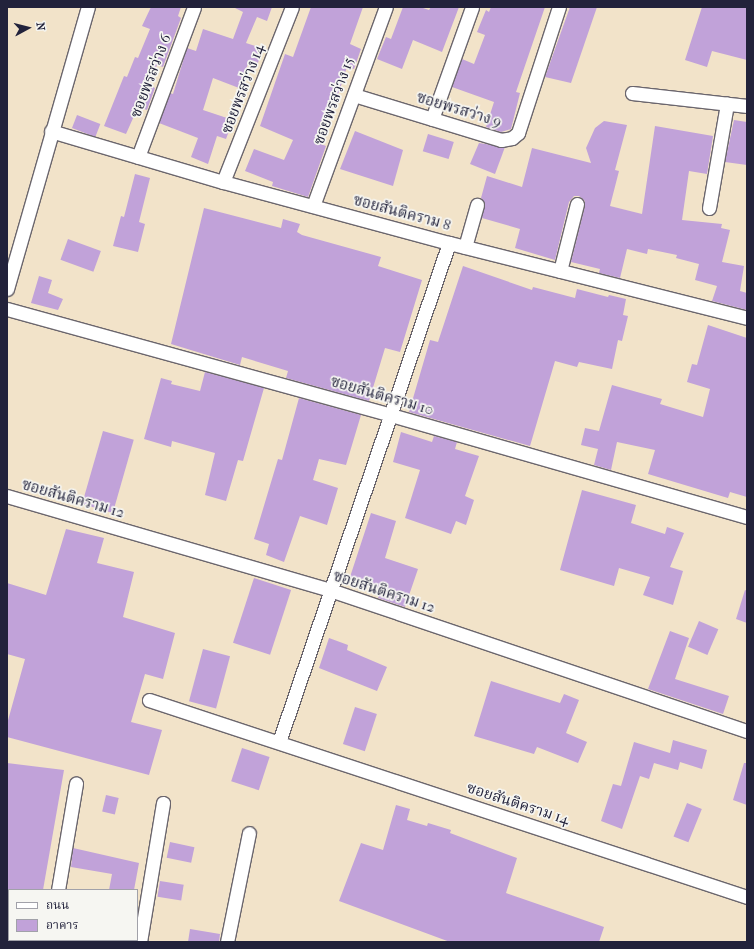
<!DOCTYPE html>
<meta charset="utf-8">
<style>
body{margin:0}
#map{position:relative;width:754px;height:949px;overflow:hidden;background:#f2e3c9;font-family:"IM FELL French Canon","Noto Serif Thai",serif}
div>[style]{position:absolute}
[style*='--x']{left:calc(var(--x)*1px);top:calc(var(--y)*1px);width:calc(var(--w)*1px);rotate:calc(var(--a)*1deg)}
.building>*{inset:0;background:#c1a2d9;transform-origin:0 0}
.roads{filter:drop-shadow(1px 0 #6b666d) drop-shadow(-1px 0 #6b666d) drop-shadow(0 1px #6b666d) drop-shadow(0 -1px #6b666d)}
.minor>*{height:13px;margin:-6.5px;padding:0 6.5px;transform-origin:6.5px;border-radius:6.5px;background:#fff}
span{translate:-50% -50%;white-space:nowrap;text-align:center;line-height:1.15;-webkit-text-stroke:3.5px #f6f6f2;paint-order:stroke}
.street-label{font-size:15px;color:#22223b}
.frame{position:absolute;inset:0;border:8px solid #22223b;pointer-events:none}
.legend{position:absolute;left:8px;top:889px;width:130px;height:52px;box-sizing:border-box;background:#f6f6f2;border:1px solid #a1a1a9;margin:0;padding:5px 7px;list-style:none;font-size:12px;color:#22223b}
.legend li{display:flex;align-items:center;gap:8px;height:20px}
.legend b{width:20px;border:1px solid #a1a1a9}
.north{position:absolute;left:8px;top:8px;width:40px;height:40px;-webkit-text-stroke:3px #f6f6f2;paint-order:stroke;rotate:83deg;font-size:11px;font-weight:700;line-height:16px;text-align:center;color:#22223b}
.north::after{content:'';display:block;margin:auto;width:14px;height:18px;background:#22223b;clip-path:polygon(50% 0,100% 100%,50% 72%,0 100%)}
</style>
<div id="map">
<div class="building">
<i style="clip-path:polygon(151px 7px,181px 7px,178px 16px,181px 18px,163px 67px,157px 65px,149px 85px,155px 88px,147px 110px,138px 107px,126px 134px,104px 126px,124px 76px,127px 77px,135px 57px,138px 58px,150px 29px,142px 26px)"></i>
<i style="clip-path:polygon(233px 7px,272px 7px,267px 21px,257px 17px,246px 43px,264px 49px,256px 67px,248px 64px,239px 88px,213px 78px,203px 110px,233px 120px,226px 139px,217px 136px,208px 164px,191px 157px,198px 138px,159px 123px,170px 93px,173px 94px,187px 48px,196px 51px,203px 29px,233px 39px,243px 12px)"></i>
<i style="clip-path:polygon(311px 7px,363px 7px,350px 44px,361px 49px,354px 69px,347px 67px,339px 92px,328px 113px,326px 112px,315px 142px,326px 146px,308px 197px,272px 186px,273px 182px,245px 171px,254px 149px,284px 160px,293px 140px,260px 126px,285px 54px,293px 57px)"></i>
<i style="clip-path:polygon(403px 7px,420px 7px,429px 10px,431px 7px,459px 7px,442px 52px,413px 40px,402px 69px,377px 59px,386px 37px,391px 39px)"></i>
<i style="clip-path:polygon(491px 7px,545px 7px,516px 92px,520px 93px,511px 129px,501px 132px,486px 127px,494px 102px,452px 87px,462px 59px,474px 64px,485px 35px,477px 32px,486px 10px,489px 12px)"></i>
<i style="clip-path:polygon(570px 7px,597px 7px,571px 83px,545px 77px)"></i>
<i style="clip-path:polygon(702px 7px,747px 7px,747px 60px,712px 51px,707px 67px,685px 60px)"></i>
<i style="left:77px;top:115px;width:25px;height:14px;rotate:21deg"></i>
<i style="clip-path:polygon(734px 120px,747px 122px,747px 165px,725px 162px)"></i>
<i style="clip-path:polygon(604px 121px,627px 125px,615px 170px,619px 171px,610px 206px,642px 214px,655px 126px,713px 136px,707px 174px,689px 171px,682px 220px,722px 224px,721px 228px,730px 230px,722px 262px,744px 266px,740px 291px,747px 293px,747px 310px,712px 301px,717px 286px,695px 280px,699px 264px,676px 258px,677px 255px,648px 249px,647px 254px,627px 249px,620px 278px,599px 273px,600px 269px,571px 262px,585px 206px,585px 201px,579px 196px,574px 196px,569px 202px,555px 260px,515px 248px,520px 229px,482px 218px,485px 203px,481px 198px,487px 176px,522px 187px,532px 148px,591px 163px,586px 148px,595px 128px)"></i>
<i style="clip-path:polygon(355px 131px,403px 150px,393px 186px,340px 169px)"></i>
<i style="left:428px;top:134px;width:27px;height:18px;rotate:17deg"></i>
<i style="clip-path:polygon(479px 143px,505px 147px,495px 174px,470px 164px)"></i>
<i style="clip-path:polygon(135px 174px,150px 178px,139px 222px,145px 224px,138px 252px,113px 246px,121px 216px,124px 217px)"></i>
<i style="clip-path:polygon(204px 208px,281px 228px,283px 219px,300px 224px,297px 232px,302px 235px,381px 257px,378px 266px,422px 280px,400px 352px,385px 348px,369px 401px,286px 378px,288px 371px,242px 357px,240px 365px,171px 344px)"></i>
<i style="left:68px;top:239px;width:35px;height:22px;rotate:20deg"></i>
<i style="clip-path:polygon(463px 266px,532px 290px,533px 287px,575px 298px,577px 289px,608px 297px,609px 295px,626px 299px,623px 315px,628px 316px,622px 341px,618px 340px,612px 369px,579px 362px,577px 367px,555px 361px,530px 446px,409px 412px,430px 340px,438px 342px)"></i>
<i style="clip-path:polygon(39px 276px,52px 280px,48px 293px,63px 299px,58px 310px,31px 303px)"></i>
<i style="clip-path:polygon(708px 325px,747px 338px,747px 497px,730px 492px,728px 498px,648px 474px,655px 450px,617px 442px,611px 470px,594px 465px,598px 449px,581px 445px,585px 428px,599px 431px,612px 385px,662px 399px,660px 404px,703px 417px,710px 389px,687px 382px,692px 364px,697px 365px)"></i>
<i style="clip-path:polygon(205px 372px,264px 388px,243px 461px,238px 460px,226px 501px,205px 495px,215px 453px,172px 441px,171px 447px,144px 439px,161px 378px,172px 381px,171px 384px,200px 391px)"></i>
<i style="clip-path:polygon(299px 398px,361px 415px,346px 465px,319px 459px,313px 480px,338px 488px,327px 525px,300px 516px,284px 562px,266px 555px,269px 544px,254px 539px,278px 459px,282px 460px)"></i>
<i style="left:103px;top:431px;width:32px;height:76px;rotate:16deg"></i>
<i style="clip-path:polygon(401px 432px,432px 442px,434px 436px,457px 442px,455px 449px,479px 456px,465px 496px,474px 500px,466px 525px,456px 521px,451px 534px,405px 518px,420px 470px,393px 462px)"></i>
<i style="clip-path:polygon(582px 490px,636px 505px,631px 523px,665px 534px,667px 527px,684px 533px,670px 567px,683px 571px,673px 605px,643px 595px,650px 577px,619px 568px,614px 586px,560px 570px)"></i>
<i style="clip-path:polygon(371px 513px,396px 521px,385px 558px,418px 569px,405px 607px,378px 598px,381px 589px,349px 580px)"></i>
<i style="clip-path:polygon(66px 529px,104px 538px,97px 563px,134px 572px,123px 617px,175px 633px,163px 679px,145px 674px,131px 722px,162px 730px,149px 775px,7px 737px,7px 724px,25px 659px,7px 654px,7px 583px,46px 595px)"></i>
<i style="left:254px;top:578px;width:39px;height:68px;rotate:18deg"></i>
<i style="clip-path:polygon(745px 590px,747px 591px,747px 623px,736px 619px)"></i>
<i style="left:699px;top:621px;width:21px;height:28px;rotate:23deg"></i>
<i style="clip-path:polygon(670px 631px,689px 638px,675px 679px,729px 696px,723px 714px,648px 689px)"></i>
<i style="clip-path:polygon(329px 638px,348px 645px,347px 650px,387px 667px,377px 691px,319px 668px)"></i>
<i style="left:203px;top:649px;width:28px;height:54px;rotate:15deg"></i>
<i style="clip-path:polygon(491px 681px,560px 703px,564px 694px,579px 700px,566px 733px,587px 742px,578px 763px,537px 747px,534px 754px,474px 736px)"></i>
<i style="left:355px;top:707px;width:23px;height:39px;rotate:18deg"></i>
<i style="clip-path:polygon(673px 740px,707px 750px,702px 769px,680px 762px,678px 770px,654px 763px,649px 779px,640px 776px,622px 829px,601px 821px,613px 784px,621px 786px,634px 742px,670px 753px)"></i>
<i style="left:242px;top:748px;width:29px;height:35px;rotate:18deg"></i>
<i style="clip-path:polygon(7px 763px,64px 770px,43px 890px,7px 890px)"></i>
<i style="clip-path:polygon(744px 763px,747px 763px,747px 805px,733px 800px)"></i>
<i style="left:106px;top:795px;width:13px;height:17px;rotate:13deg"></i>
<i style="left:687px;top:803px;width:16px;height:36px;rotate:22deg"></i>
<i style="clip-path:polygon(396px 805px,410px 809px,407px 820px,427px 826px,428px 823px,451px 830px,450px 833px,517px 858px,506px 893px,604px 927px,599px 942px,450px 942px,339px 901px,361px 843px,383px 850px)"></i>
<i style="left:170px;top:842px;width:25px;height:16px;rotate:12deg"></i>
<i style="clip-path:polygon(73px 848px,139px 863px,134px 890px,109px 890px,112px 874px,71px 867px)"></i>
<i style="left:160px;top:881px;width:24px;height:16px;rotate:9deg"></i>
<i style="clip-path:polygon(190px 929px,220px 934px,219px 942px,188px 942px)"></i>
</div>
<div class="roads">
<div class="minor">
<i style="--x:632;--y:93;--w:116;--a:6.4"></i>
<i style="--x:354;--y:95;--w:154;--a:17"></i>
<i style="--x:501;--y:140;--w:11;--a:-10"></i>
<i style="--x:512;--y:138;--w:8;--a:-40"></i>
<i style="--x:518;--y:133;--w:133;--a:-72"></i>
<i style="--x:432;--y:119;--w:119;--a:-70.3"></i>
<i style="--x:51;--y:131;--w:179;--a:16.5"></i>
<i style="--x:223;--y:182;--w:234;--a:15.1"></i>
<i style="--x:449;--y:243;--w:307;--a:14.1"></i>
<i style="--x:138;--y:157;--w:160;--a:-69.5"></i>
<i style="--x:223;--y:182;--w:188;--a:-68.5"></i>
<i style="--x:313;--y:206;--w:212;--a:-69.9"></i>
<i style="--x:709;--y:208;--w:106;--a:-80.2"></i>
<i style="--x:465;--y:247;--w:44;--a:-74.1"></i>
<i style="--x:560;--y:271;--w:69;--a:-75.8"></i>
<i style="--x:7;--y:289;--w:293;--a:-74"></i>
<i style="--x:7;--y:309;--w:398;--a:15.4"></i>
<i style="--x:391;--y:415;--w:370;--a:16"></i>
<i style="--x:7;--y:496;--w:340;--a:16.2"></i>
<i style="--x:333;--y:591;--w:437;--a:18.7"></i>
<i style="--x:149;--y:700;--w:630;--a:18.23"></i>
<i style="--x:279;--y:742;--w:527;--a:-71.19"></i>
<i style="--x:58;--y:890;--w:108;--a:-80.4"></i>
<i style="--x:49;--y:942;--w:2;--a:-90"></i>
<i style="--x:140;--y:942;--w:141;--a:-80.6"></i>
<i style="--x:227;--y:942;--w:111;--a:-78.6"></i>
</div>
</div>
<div class="street-label">
<span style="left:151px;top:76px;rotate:-69deg">ซอยพรสว่าง 6</span>
<span style="left:243px;top:89px;rotate:-69deg">ซอยพรสว่าง 14</span>
<span style="left:334px;top:101px;rotate:-70deg">ซอยพรสว่าง 15</span>
<span style="left:459px;top:110px;rotate:17deg">ซอยพรสว่าง 9</span>
<span style="left:402px;top:213px;rotate:15deg">ซอยสันติคราม 8</span>
<span style="left:382px;top:396px;rotate:16deg">ซอยสันติคราม 10</span>
<span style="left:73px;top:499px;rotate:16deg">ซอยสันติคราม 12</span>
<span style="left:384px;top:592px;rotate:18deg">ซอยสันติคราม 12</span>
<span style="left:518px;top:804px;rotate:18deg">ซอยสันติคราม 14</span>
</div>
<div class="frame"></div>
<ul class="legend">
<li><b style="height:5px;background:#fff"></b>ถนน</li>
<li><b style="height:11px;background:#c1a2d9"></b>อาคาร</li>
</ul>
<div class="north">N</div>
</div>
